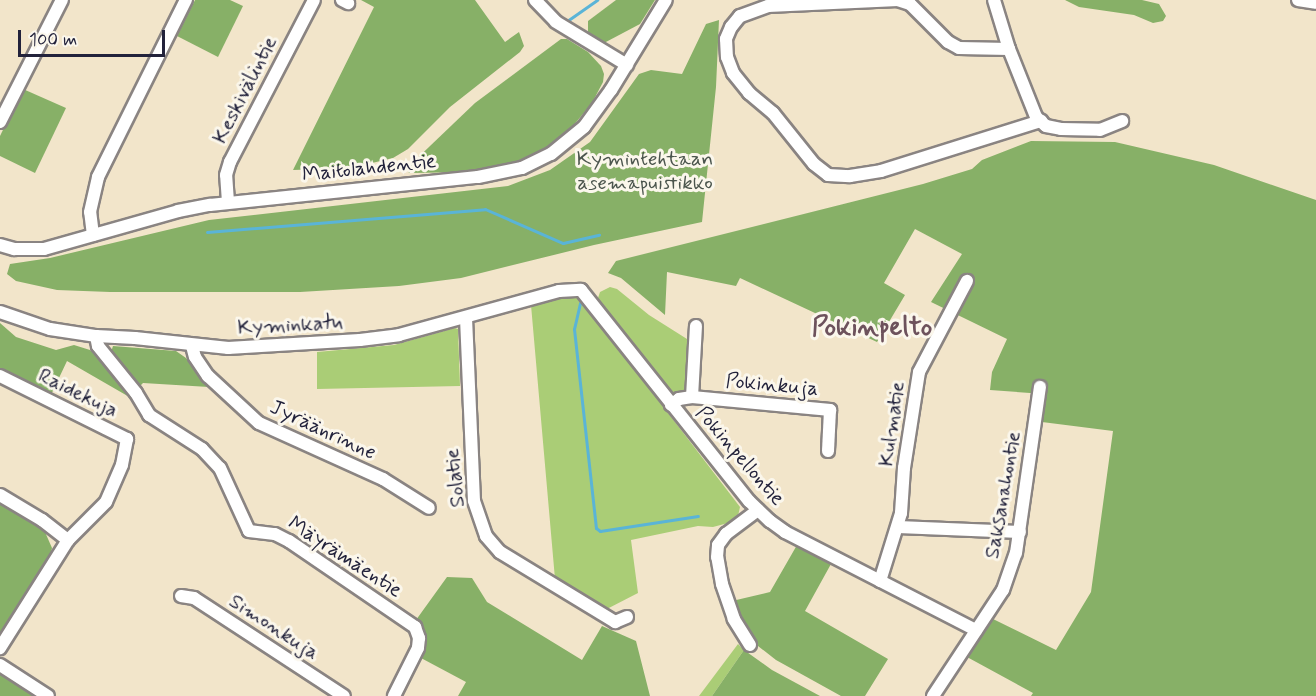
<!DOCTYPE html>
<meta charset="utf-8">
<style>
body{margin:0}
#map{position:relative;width:1316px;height:696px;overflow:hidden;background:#f2e5ca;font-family:Mynerve,sans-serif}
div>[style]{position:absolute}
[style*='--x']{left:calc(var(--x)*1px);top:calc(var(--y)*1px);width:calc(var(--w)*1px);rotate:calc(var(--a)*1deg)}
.green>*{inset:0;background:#aacd76}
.forest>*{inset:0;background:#87b067}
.stream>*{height:3px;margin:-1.5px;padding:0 1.5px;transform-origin:1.5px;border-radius:1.5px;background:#5ab4d7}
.roads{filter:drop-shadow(2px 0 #8a8482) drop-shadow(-2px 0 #8a8482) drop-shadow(0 2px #8a8482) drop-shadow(0 -2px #8a8482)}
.minor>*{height:12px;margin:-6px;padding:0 6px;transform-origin:6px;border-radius:6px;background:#fff}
span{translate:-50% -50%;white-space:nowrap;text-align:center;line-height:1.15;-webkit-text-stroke:6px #fbf7ec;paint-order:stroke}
.street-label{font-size:21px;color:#22223b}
.park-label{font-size:21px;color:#4b554d}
.district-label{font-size:27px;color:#6d525c;font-weight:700}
.scale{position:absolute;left:18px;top:30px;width:147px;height:27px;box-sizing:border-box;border:3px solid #22223b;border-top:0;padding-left:8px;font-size:18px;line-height:21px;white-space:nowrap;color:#22223b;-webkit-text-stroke:4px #fbf7ec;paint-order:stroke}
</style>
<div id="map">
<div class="green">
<i style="clip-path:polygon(610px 287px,617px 289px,649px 315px,687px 339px,691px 344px,687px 391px,678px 394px,664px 388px,602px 307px,598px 298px,600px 292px)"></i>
<i style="clip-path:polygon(571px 296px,580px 299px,587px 307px,740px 507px,738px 516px,728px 523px,713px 527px,698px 526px,631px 540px,638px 593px,603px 611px,555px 579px,531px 305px)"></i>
<i style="clip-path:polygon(455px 328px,458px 329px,460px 386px,317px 389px,317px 352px,394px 345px)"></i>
<i style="clip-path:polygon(738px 644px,744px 650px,712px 696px,699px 696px)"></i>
</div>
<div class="forest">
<i style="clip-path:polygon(195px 0,230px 0,243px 6px,218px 57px,177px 36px)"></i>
<i style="clip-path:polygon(361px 0,475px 0,505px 42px,519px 32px,524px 46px,520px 52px,450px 107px,408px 149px,393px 158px,351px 168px,293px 170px,374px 7px)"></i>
<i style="clip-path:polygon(616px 0,655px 0,640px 24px,604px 43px,588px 33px,588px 21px)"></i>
<i style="clip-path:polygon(1065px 0,1142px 0,1159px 4px,1166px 16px,1163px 21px,1153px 23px,1134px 15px,1079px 7px)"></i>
<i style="clip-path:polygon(719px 20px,716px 87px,702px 222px,594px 245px,461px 278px,399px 286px,300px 292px,110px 292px,57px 290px,16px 281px,7px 274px,10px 264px,50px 258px,209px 220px,508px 186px,550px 170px,590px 142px,639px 74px,651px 70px,682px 74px,706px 24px)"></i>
<i style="clip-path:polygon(561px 39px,567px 39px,588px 52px,601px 66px,604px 74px,603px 82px,592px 103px,568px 132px,546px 149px,508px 165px,472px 172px,409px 173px,407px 168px,475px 103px)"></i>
<i style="clip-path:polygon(23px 89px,66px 108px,35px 173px,0 156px,0 136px)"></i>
<i style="clip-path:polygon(1031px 141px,1115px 142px,1214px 165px,1316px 200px,1316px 696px,1031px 696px,1033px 693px,967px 657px,993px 619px,1056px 650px,1091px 592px,1113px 431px,1042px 422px,1044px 394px,990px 390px,992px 372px,1007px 339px,931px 302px,962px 254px,915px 229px,884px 283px,905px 295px,877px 342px,740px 278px,736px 286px,667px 272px,665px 315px,621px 278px,608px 273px,616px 261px,923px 184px,972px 169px,982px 160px)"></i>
<i style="clip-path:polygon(0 323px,16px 337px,56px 350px,74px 345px,90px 350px,138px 402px,67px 361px,50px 397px,0 368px)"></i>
<i style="clip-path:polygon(113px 346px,176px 351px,186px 358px,209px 387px,143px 383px,138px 388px,111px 352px)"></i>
<i style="clip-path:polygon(0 501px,38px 524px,45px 532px,52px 548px,50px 556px,0 634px)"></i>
<i style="clip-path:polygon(797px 545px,831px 564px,805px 611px,888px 659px,865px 696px,841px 696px,776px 660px,758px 646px,746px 631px,732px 601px,770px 592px)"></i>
<i style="clip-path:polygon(447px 577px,472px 578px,487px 602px,582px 660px,602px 626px,636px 641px,650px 696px,458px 696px,466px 682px,421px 658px,426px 633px,416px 620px)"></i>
<i style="clip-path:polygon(744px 650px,772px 670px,820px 696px,712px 696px)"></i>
<i style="clip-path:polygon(0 670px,39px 696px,0 696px)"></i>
</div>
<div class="stream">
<i style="--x:567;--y:21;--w:37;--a:-35"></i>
<i style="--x:207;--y:232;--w:279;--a:-4.7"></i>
<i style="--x:485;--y:209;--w:85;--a:23.6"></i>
<i style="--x:563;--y:243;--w:37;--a:-13"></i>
<i style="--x:580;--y:303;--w:27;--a:103"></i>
<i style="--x:574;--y:329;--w:200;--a:83.7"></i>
<i style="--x:596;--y:528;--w:5;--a:37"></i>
<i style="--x:600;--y:531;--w:99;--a:-8.7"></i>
</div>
<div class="roads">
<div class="minor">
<i style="--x:342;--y:0;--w:7;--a:27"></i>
<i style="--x:535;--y:0;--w:30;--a:46"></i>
<i style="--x:556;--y:22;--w:83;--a:31.2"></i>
<i style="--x:994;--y:0;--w:51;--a:73"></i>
<i style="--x:1009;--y:49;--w:73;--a:68.3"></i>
<i style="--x:1036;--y:117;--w:13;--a:42"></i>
<i style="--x:1046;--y:126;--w:15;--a:11"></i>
<i style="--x:1061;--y:129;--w:39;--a:1"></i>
<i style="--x:1100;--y:130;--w:24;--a:-22"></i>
<i style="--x:1298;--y:0;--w:18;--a:9"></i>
<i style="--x:1009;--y:49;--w:50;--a:-178.9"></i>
<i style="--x:959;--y:48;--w:13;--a:-151"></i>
<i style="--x:948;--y:42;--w:54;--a:-135"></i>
<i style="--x:910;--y:4;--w:13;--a:-162"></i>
<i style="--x:898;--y:0;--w:130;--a:177.4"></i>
<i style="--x:768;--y:6;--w:30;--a:160"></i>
<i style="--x:740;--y:16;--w:14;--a:129"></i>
<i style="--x:731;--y:27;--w:13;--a:113"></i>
<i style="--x:726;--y:39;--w:18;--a:87"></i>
<i style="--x:727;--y:57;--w:17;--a:69"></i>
<i style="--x:733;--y:73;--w:26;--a:51"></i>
<i style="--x:749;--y:93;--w:31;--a:40"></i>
<i style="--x:773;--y:113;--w:65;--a:51.2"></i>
<i style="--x:814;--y:164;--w:18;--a:38"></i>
<i style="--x:828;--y:175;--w:22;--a:3"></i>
<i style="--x:850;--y:176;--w:31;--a:-9"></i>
<i style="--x:881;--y:171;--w:168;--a:-17.4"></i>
<i style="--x:0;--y:122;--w:137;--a:-63.1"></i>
<i style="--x:228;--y:202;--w:27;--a:-94"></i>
<i style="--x:226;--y:175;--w:14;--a:-73"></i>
<i style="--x:230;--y:162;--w:182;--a:-62.6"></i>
<i style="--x:93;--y:235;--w:23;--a:-97"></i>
<i style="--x:90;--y:212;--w:36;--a:-77"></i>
<i style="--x:98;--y:177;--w:198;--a:-63.6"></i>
<i style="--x:0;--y:245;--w:15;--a:16"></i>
<i style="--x:14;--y:249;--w:30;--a:0"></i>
<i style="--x:44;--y:249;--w:139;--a:-15.8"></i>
<i style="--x:178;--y:211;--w:33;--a:-11"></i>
<i style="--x:210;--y:205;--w:269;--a:-6"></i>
<i style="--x:478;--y:177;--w:45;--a:-11.6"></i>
<i style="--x:522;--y:168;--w:32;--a:-26"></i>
<i style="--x:551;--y:154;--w:43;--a:-39.3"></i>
<i style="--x:584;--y:127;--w:46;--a:-53.9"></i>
<i style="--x:611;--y:90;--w:105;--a:-58.6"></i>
<i style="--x:0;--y:312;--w:53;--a:18.8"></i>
<i style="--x:50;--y:329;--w:47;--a:8.7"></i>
<i style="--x:96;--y:336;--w:39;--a:3"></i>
<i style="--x:135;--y:338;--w:94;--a:6.1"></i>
<i style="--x:228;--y:348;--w:132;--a:-3.5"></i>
<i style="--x:360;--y:340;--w:39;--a:-7"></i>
<i style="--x:399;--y:335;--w:166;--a:-15.4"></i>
<i style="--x:559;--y:291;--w:22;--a:-3"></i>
<i style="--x:581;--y:290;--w:270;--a:51.5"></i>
<i style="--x:749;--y:501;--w:29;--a:44"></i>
<i style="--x:770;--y:521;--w:19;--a:36"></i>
<i style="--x:785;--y:532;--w:215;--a:27.2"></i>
<i style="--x:466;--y:318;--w:183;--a:87.5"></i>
<i style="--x:474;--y:501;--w:37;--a:71"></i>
<i style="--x:486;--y:536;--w:21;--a:49"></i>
<i style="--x:500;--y:552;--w:135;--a:31.3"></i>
<i style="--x:615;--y:622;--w:13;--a:-23"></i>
<i style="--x:96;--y:336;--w:10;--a:79"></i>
<i style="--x:98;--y:346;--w:60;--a:51"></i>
<i style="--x:136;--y:393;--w:26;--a:59"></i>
<i style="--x:149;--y:415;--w:63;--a:32.7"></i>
<i style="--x:202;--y:449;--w:26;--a:47"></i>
<i style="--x:220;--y:468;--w:69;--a:65.3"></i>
<i style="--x:249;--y:531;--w:26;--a:7"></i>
<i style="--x:275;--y:534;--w:16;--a:27"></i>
<i style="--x:289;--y:541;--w:153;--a:34.3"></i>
<i style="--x:415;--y:627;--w:12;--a:70"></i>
<i style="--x:419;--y:638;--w:10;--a:96"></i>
<i style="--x:418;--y:648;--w:54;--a:116.6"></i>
<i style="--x:192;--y:346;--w:11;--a:75"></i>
<i style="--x:195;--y:357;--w:23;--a:56"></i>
<i style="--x:208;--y:376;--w:69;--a:42.7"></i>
<i style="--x:259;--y:423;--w:136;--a:24.3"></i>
<i style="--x:383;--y:479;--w:54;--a:32.2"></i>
<i style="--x:0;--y:376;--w:142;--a:26.4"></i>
<i style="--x:127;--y:439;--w:26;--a:101"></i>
<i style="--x:122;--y:465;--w:40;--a:113.4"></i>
<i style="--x:106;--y:502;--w:54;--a:135"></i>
<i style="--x:68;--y:540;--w:128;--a:122.2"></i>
<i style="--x:692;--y:397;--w:71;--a:-86.8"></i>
<i style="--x:671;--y:405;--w:10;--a:-37"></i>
<i style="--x:679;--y:399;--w:13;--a:-9"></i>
<i style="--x:692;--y:397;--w:139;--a:5.4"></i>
<i style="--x:830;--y:410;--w:41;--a:92.8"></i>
<i style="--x:0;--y:495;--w:49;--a:30.8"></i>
<i style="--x:42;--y:520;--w:33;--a:38"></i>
<i style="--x:898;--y:527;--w:122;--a:2.3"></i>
<i style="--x:880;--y:581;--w:71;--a:-72.8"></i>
<i style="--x:901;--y:513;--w:45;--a:-86.2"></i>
<i style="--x:904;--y:468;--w:97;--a:-81.1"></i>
<i style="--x:919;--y:372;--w:103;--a:-62.2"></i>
<i style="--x:181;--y:596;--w:13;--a:9"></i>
<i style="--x:194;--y:598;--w:179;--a:33.2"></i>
<i style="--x:750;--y:645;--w:31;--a:-122"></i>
<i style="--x:734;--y:619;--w:37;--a:-109"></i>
<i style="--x:722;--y:584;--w:27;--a:-100"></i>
<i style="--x:717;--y:557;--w:12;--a:-85"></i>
<i style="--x:718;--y:545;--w:14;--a:-54"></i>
<i style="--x:726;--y:534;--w:40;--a:-37"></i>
<i style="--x:0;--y:665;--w:57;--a:32.9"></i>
<i style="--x:933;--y:696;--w:127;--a:-56.6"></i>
<i style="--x:1003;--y:590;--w:39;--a:-71"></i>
<i style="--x:1016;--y:553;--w:168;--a:-81.8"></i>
</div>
</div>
<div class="street-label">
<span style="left:245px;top:90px;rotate:-63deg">Keskivälintie</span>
<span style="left:369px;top:168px;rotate:-6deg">Maitolahdentie</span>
<span style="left:290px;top:325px;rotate:-3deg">Kyminkatu</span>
<span style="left:772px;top:385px;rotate:5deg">Pokinkuja</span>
<span style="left:78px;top:393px;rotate:26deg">Raidekuja</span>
<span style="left:892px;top:424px;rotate:-82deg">Kulmatie</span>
<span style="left:323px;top:430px;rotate:25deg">Jyräänrinne</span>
<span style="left:740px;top:456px;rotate:49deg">Pokinpellontie</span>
<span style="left:455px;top:478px;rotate:-96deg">Solatie</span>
<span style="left:1003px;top:495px;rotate:-80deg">Saksanahontie</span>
<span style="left:345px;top:557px;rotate:33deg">Mäyrämäentie</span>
<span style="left:274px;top:627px;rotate:33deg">Simonkuja</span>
</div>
<div class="park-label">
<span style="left:645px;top:171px">Kymintehtaan<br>asemapuistikko</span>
</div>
<div class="district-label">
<span style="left:872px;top:328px">Pokinpelto</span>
</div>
<div class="scale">100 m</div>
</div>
